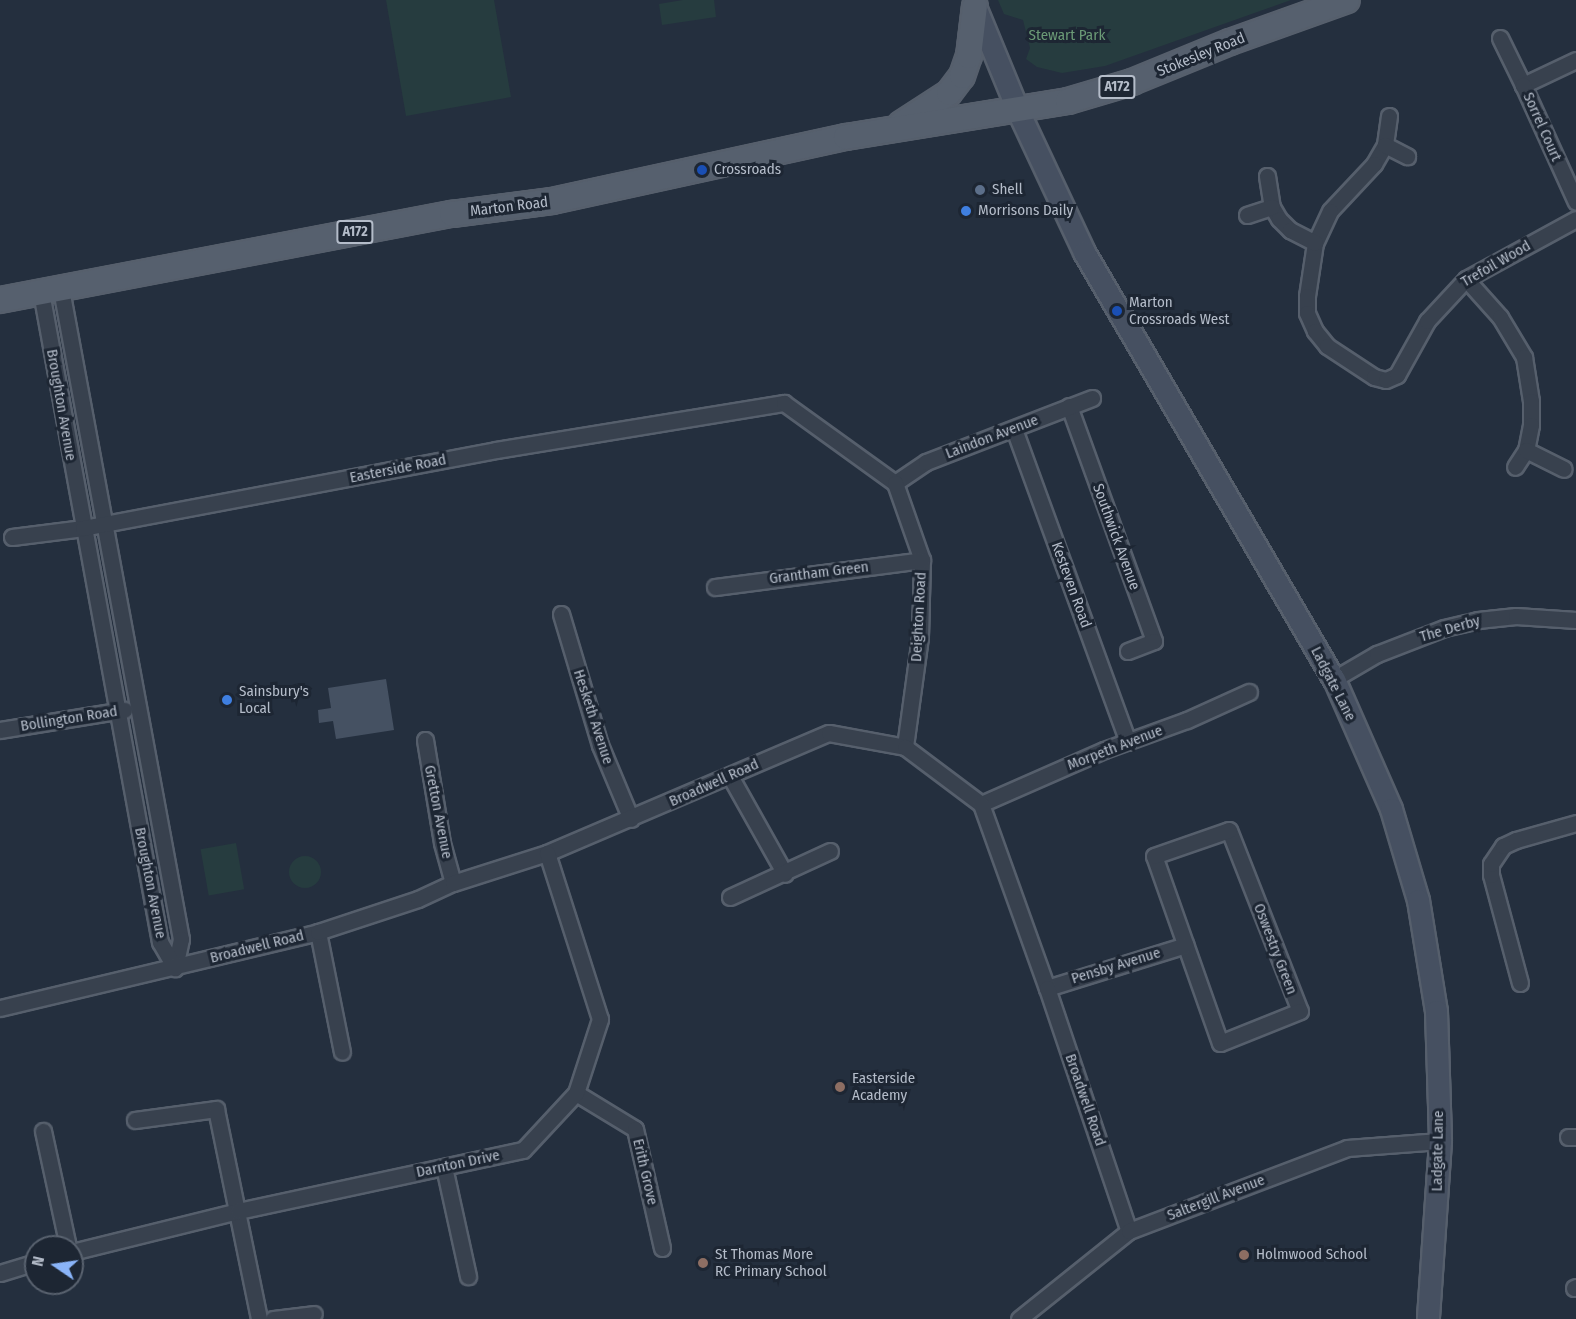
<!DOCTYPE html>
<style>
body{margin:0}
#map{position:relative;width:1576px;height:1319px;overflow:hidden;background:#242f3e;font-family:"Fira Sans Condensed",sans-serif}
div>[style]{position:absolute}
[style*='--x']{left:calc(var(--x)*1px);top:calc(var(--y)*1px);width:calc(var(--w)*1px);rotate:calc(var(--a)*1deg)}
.green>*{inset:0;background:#263c3f;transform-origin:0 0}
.round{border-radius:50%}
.building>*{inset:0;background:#455162}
.roads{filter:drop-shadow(2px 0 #565f6c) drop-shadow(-2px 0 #565f6c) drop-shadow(0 2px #565f6c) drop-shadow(0 -2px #565f6c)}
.street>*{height:15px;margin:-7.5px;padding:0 7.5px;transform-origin:7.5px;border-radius:7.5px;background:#38414e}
.secondary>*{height:21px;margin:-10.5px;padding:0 10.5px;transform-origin:10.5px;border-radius:10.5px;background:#465061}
.primary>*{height:24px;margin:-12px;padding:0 12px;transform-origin:12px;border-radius:12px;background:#56606e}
.dots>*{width:16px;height:16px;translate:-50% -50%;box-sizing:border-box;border:3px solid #1d2633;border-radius:50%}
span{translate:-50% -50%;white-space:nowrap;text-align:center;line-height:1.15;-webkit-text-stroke:6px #1d2633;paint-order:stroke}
.shield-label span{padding:2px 4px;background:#1d2633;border:2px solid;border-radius:4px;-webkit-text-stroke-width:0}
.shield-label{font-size:14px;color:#b4bcc9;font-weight:700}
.park-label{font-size:15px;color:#6b9a76}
.street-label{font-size:15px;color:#b4bcc9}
.poi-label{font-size:15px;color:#b4bcc9}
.left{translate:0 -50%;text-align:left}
.north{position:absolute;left:24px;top:1235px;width:60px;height:60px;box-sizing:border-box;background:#1d2633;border:2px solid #59626f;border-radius:50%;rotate:283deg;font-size:16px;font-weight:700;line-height:24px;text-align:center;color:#b4bcc9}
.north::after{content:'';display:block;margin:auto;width:21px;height:27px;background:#8ab4f8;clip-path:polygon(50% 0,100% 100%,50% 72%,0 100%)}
</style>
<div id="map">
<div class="green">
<i style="clip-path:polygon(386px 0,494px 0,511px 97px,406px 116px)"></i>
<i style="clip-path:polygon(683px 0,714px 0,716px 17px,662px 25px,659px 4px)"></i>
<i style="clip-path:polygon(998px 0,1291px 0,1105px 66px,1062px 73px,1037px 67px,1026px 59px,1030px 48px,1023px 20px,1004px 14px)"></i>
<i style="left:236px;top:843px;width:47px;height:36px;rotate:80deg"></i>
<i class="round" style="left:289px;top:856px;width:32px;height:32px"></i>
</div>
<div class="building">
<i style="clip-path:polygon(386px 679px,394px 730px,336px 739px,333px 721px,319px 723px,318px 710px,331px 708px,328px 688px)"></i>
</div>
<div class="roads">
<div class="street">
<i style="--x:1500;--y:38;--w:52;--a:63.9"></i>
<i style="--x:1576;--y:60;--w:59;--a:154.7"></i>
<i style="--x:1523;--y:85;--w:128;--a:65.6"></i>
<i style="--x:1389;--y:116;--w:29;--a:98"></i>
<i style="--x:1385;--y:145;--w:22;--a:120"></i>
<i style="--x:1374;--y:164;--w:64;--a:133.1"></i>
<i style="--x:1330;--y:211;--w:35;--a:115"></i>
<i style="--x:1315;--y:243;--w:54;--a:98.6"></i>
<i style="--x:1307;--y:296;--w:17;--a:90"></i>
<i style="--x:1307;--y:313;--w:20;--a:66"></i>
<i style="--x:1315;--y:331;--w:19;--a:51"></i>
<i style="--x:1327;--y:346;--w:56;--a:33.4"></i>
<i style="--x:1374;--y:377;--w:12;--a:14"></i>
<i style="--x:1386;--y:380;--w:12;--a:-24"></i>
<i style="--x:1397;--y:375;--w:62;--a:-60.9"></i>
<i style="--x:1427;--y:321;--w:57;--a:-47.1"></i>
<i style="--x:1466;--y:279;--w:125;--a:-28.6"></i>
<i style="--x:1385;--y:145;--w:25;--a:27"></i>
<i style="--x:1267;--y:176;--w:31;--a:81"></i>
<i style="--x:1272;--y:207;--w:14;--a:60"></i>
<i style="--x:1279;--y:219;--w:16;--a:45"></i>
<i style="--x:1290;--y:230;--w:28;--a:27"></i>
<i style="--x:1247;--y:215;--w:26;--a:-18"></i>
<i style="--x:1466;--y:279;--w:51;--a:48.2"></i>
<i style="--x:1500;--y:317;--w:47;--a:59"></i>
<i style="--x:1524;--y:357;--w:45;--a:81"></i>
<i style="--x:1531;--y:401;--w:24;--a:90"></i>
<i style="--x:1531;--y:425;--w:25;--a:101"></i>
<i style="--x:1526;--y:450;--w:20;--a:123"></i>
<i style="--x:61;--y:289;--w:661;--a:79.54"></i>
<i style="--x:181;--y:939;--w:30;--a:102"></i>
<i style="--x:41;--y:292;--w:661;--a:79.63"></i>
<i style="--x:160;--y:942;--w:30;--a:60"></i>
<i style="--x:1069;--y:406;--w:250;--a:70.1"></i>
<i style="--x:1154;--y:641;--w:28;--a:159"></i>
<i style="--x:1014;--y:429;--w:333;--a:70"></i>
<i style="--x:1526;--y:450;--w:42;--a:26.6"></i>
<i style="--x:895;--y:483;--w:37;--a:-34"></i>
<i style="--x:926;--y:462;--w:178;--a:-21.1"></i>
<i style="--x:12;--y:537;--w:72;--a:-7.2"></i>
<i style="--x:83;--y:528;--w:420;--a:-10.7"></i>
<i style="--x:496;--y:450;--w:292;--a:-9.3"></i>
<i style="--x:784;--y:403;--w:137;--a:35.8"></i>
<i style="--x:895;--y:483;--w:82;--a:70.7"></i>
<i style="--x:922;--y:560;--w:77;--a:91.5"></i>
<i style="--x:920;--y:637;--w:111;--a:97.8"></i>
<i style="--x:715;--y:587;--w:209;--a:-7.4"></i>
<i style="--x:561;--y:614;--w:137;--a:73.4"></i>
<i style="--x:600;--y:745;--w:80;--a:67.3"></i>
<i style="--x:1334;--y:679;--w:50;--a:-30.2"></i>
<i style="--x:1377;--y:654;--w:72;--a:-21.2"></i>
<i style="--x:1444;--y:628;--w:35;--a:-13"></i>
<i style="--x:1478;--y:620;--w:38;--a:-6"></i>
<i style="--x:1516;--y:616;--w:60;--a:3.8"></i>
<i style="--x:0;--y:730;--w:126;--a:-9.2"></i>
<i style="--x:425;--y:740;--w:104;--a:80.6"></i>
<i style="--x:442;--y:843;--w:41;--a:74.6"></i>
<i style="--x:730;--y:776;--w:112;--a:60.7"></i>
<i style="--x:981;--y:804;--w:134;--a:-23.7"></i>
<i style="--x:1104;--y:750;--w:88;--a:-19.9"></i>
<i style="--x:1187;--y:720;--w:68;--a:-24.3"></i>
<i style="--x:1229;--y:830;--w:194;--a:68.6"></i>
<i style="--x:1300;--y:1011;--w:86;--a:158.2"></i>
<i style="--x:1220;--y:1043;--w:198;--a:-109.4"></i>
<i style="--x:1154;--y:856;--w:79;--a:-19.1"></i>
<i style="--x:730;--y:897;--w:110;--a:-24.7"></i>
<i style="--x:318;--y:932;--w:122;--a:78.7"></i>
<i style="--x:1520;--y:983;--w:112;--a:-105"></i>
<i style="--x:1491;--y:875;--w:11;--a:-90"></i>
<i style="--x:1491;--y:864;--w:22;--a:-56"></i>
<i style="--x:1503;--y:846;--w:14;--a:-25"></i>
<i style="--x:1516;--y:840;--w:62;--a:-15.8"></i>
<i style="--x:1047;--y:988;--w:145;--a:-17.2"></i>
<i style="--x:0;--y:1008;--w:327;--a:-13.4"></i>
<i style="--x:318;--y:932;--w:105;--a:-18.3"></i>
<i style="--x:418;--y:899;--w:38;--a:-25"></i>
<i style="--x:453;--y:883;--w:99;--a:-17.7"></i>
<i style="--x:547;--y:853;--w:306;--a:-23.1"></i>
<i style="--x:829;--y:733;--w:77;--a:10.4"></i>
<i style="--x:905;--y:747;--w:95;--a:36.9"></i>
<i style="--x:981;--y:804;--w:195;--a:70.3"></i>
<i style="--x:1047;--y:988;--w:256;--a:71.4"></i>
<i style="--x:576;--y:1093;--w:69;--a:31.4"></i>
<i style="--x:635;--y:1129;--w:122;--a:77.2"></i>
<i style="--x:135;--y:1120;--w:82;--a:-7.7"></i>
<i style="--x:216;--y:1109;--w:214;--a:78.4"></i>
<i style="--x:43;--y:1131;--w:119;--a:77.8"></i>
<i style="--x:1568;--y:1137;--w:8;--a:0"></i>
<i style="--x:444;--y:1167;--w:112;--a:77.6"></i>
<i style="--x:72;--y:1252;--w:171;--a:-13.9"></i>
<i style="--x:238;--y:1211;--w:291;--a:-12.1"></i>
<i style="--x:523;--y:1150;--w:78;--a:-47.1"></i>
<i style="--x:576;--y:1093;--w:78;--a:-72"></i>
<i style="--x:600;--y:1019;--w:174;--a:-107.7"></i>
<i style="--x:0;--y:1273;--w:38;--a:-17"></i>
<i style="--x:1574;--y:1288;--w:2;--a:-27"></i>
<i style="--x:273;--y:1319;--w:41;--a:-7"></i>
<i style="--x:1019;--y:1319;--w:141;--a:-38.7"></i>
<i style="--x:1129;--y:1231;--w:233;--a:-20.8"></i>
<i style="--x:1347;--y:1148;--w:93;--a:-4.3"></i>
</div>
<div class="secondary">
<i style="--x:974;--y:4;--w:116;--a:67.6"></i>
<i style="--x:1018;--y:111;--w:156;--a:64.9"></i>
<i style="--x:1084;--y:252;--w:495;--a:59.7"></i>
<i style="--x:1334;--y:679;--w:142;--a:66.3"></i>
<i style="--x:1391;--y:809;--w:95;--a:73.5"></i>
<i style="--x:1418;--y:900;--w:112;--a:80.8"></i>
<i style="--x:1436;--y:1011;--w:130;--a:88.2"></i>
<i style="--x:1440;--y:1141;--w:178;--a:93.9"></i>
</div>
<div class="primary">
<i style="--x:901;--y:124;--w:57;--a:-32.9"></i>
<i style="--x:949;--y:93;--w:21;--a:-53"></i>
<i style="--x:962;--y:76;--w:21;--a:-71"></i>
<i style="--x:969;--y:56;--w:50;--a:-83.2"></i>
<i style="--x:0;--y:300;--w:460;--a:-10.8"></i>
<i style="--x:452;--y:214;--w:101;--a:-7.4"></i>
<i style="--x:552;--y:201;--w:301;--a:-12.3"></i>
<i style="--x:846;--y:137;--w:225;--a:-9.2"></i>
<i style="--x:1068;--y:101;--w:67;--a:-16.5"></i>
<i style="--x:1132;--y:82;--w:106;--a:-22.2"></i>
<i style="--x:1230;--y:42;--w:124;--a:-19.7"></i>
</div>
</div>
<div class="dots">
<i style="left:702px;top:170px;background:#1a4fb4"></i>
<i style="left:980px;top:190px;background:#5c6f8a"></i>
<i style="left:966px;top:211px;background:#3f7fe0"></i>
<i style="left:1117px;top:311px;background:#1a4fb4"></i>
<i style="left:227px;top:700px;background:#3f7fe0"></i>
<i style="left:840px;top:1087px;background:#8d6e63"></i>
<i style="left:1244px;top:1255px;background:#8d6e63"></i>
<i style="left:703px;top:1263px;background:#8d6e63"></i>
</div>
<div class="shield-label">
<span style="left:1117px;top:87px">A172</span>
<span style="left:355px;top:232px">A172</span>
</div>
<div class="park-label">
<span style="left:1067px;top:36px">Stewart Park</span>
</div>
<div class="street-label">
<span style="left:1201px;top:55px;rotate:-22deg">Stokesley Road</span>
<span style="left:1542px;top:127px;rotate:66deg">Sorrel Court</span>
<span style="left:509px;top:207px;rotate:-7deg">Marton Road</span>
<span style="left:1496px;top:264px;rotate:-30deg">Trefoil Wood</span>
<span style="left:61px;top:405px;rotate:80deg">Broughton Avenue</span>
<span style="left:992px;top:437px;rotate:-21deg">Laindon Avenue</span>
<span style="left:398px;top:469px;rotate:-11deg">Easterside Road</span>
<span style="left:1116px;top:537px;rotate:70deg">Southwick Avenue</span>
<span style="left:819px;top:573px;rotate:-7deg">Grantham Green</span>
<span style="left:1071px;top:585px;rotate:70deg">Kesteven Road</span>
<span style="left:919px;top:617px;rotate:-87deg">Deighton Road</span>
<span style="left:1450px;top:629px;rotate:-16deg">The Derby</span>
<span style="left:1333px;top:684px;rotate:63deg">Ladgate Lane</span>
<span style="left:593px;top:717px;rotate:72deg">Hesketh Avenue</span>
<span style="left:69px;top:719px;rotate:-9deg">Bollington Road</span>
<span style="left:1115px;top:748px;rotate:-21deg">Morpeth Avenue</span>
<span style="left:714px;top:783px;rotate:-24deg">Broadwell Road</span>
<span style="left:438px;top:812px;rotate:79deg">Gretton Avenue</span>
<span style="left:150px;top:883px;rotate:79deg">Broughton Avenue</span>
<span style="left:257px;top:947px;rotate:-14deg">Broadwell Road</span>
<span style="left:1275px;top:949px;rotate:69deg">Oswestry Green</span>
<span style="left:1116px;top:966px;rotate:-17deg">Pensby Avenue</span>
<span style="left:1085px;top:1100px;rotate:71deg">Broadwell Road</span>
<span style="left:1438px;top:1151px;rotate:-89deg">Ladgate Lane</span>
<span style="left:458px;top:1164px;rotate:-12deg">Darnton Drive</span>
<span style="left:645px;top:1172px;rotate:77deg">Erith Grove</span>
<span style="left:1216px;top:1198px;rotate:-21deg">Saltergill Avenue</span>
</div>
<div class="poi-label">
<span class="left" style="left:714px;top:170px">Crossroads</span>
<span class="left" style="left:992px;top:190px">Shell</span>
<span class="left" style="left:978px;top:211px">Morrisons Daily</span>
<span class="left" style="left:1129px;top:311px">Marton<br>Crossroads West</span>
<span class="left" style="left:239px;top:700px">Sainsbury's<br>Local</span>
<span class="left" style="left:852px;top:1087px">Easterside<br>Academy</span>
<span class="left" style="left:715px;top:1263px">St Thomas More<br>RC Primary School</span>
<span class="left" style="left:1256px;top:1255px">Holmwood School</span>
</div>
<div class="north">N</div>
</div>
